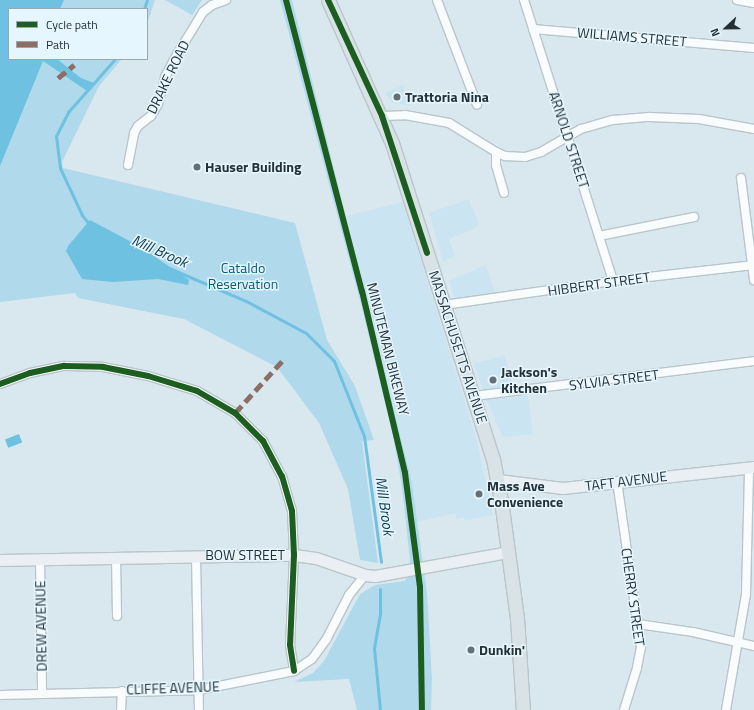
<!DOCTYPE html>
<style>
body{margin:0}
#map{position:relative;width:754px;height:710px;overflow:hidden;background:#d9e8ef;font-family:"Titillium Web",sans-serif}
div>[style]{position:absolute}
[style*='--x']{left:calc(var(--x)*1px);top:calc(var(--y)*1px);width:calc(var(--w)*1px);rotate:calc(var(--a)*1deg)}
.built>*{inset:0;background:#cae4f1}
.green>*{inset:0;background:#b0d9ec}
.water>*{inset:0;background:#6fc1e2;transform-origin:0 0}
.stream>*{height:3px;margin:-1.5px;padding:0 1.5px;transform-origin:1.5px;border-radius:1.5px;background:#6fc1e2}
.roads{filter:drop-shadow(1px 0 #b9c5ca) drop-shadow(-1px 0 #b9c5ca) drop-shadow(0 1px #b9c5ca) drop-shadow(0 -1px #b9c5ca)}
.street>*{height:8px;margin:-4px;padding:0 4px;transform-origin:4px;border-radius:4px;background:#f9fcfd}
.secondary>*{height:11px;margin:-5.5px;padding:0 5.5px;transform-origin:5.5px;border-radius:5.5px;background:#e9eff2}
.primary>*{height:13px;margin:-6.5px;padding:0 6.5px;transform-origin:6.5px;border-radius:6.5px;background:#d9e2e6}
.quiet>*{height:5px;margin-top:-2.5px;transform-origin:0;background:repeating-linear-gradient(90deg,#8d6e63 0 10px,transparent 0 15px)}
.cycleway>*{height:6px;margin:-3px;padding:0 3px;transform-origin:3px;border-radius:3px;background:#1b5e20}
.dots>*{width:11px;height:11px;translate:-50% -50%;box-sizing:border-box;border:2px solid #e6f6ff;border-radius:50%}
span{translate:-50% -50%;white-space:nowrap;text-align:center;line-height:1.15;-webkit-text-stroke:3px #e6f6ff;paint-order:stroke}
.street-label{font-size:14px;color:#253035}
.poi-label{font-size:14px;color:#253035;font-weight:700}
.left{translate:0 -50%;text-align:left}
.park-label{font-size:14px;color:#005d7c}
.water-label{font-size:15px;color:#093b4d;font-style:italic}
.legend{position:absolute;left:8px;top:8px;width:140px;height:52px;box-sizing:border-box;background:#e6f6ff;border:1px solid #99a7ae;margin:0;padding:5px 7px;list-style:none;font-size:12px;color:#253035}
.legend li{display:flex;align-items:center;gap:8px;height:20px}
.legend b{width:20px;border:1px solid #99a7ae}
.north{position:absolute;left:706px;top:8px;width:40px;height:40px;-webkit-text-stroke:3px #e6f6ff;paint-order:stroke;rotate:248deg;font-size:11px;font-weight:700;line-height:16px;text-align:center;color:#253035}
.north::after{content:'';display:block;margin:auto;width:14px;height:18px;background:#253035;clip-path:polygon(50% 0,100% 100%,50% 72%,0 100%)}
</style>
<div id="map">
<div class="built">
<i style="clip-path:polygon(403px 85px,411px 106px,393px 103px,385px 93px)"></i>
<i style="clip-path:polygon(469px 199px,479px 224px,474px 229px,449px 239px,455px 255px,443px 262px,429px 213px)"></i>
<i style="clip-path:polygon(403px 202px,476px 437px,493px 515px,465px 520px,464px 517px,456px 519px,456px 513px,417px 522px,412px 483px,346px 216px)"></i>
<i style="clip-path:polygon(486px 265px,495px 293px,455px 299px,449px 281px)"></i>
<i style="clip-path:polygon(505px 356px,513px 388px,483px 391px,474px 363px)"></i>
<i style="clip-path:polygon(528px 396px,533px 434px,503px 437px,486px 399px)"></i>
</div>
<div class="green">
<i style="clip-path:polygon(0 0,155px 0,147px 24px,147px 9px,9px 9px,9px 59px,122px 59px,99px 86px,62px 162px,63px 168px,295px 223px,327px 340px,355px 386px,374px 440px,362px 441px,378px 563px,360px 560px,348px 489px,319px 423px,277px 367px,184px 319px,78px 298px,75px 293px,0 302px)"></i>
<i style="clip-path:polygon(165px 0,202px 0,192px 15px)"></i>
<i style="clip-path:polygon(280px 0,292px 0,412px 483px,427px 593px,432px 679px,431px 710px,357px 710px,349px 679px,294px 682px,313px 673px,324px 661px,360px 594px,375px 585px,405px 581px,410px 560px,402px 487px,393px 435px,360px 300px)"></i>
</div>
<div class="water">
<i style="clip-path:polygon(0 0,64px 0,60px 9px,9px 9px,9px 59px,57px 59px,81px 78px,94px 83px,87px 91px,43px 61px,0 166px)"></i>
<i style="clip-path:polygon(90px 220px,139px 246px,189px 280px,188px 285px,158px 279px,113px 282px,82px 279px,66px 251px,68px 246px)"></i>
<i style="left:19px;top:434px;width:9px;height:15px;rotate:69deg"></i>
</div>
<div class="stream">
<i style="--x:144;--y:9;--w:9;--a:-72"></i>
<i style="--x:90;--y:225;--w:13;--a:-129"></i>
<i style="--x:82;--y:215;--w:52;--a:-115.1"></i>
<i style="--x:60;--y:168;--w:32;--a:-97"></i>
<i style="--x:56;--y:136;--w:28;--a:-63"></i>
<i style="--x:69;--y:111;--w:69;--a:-48.5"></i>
<i style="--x:169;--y:268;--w:84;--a:23.2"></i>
<i style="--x:246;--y:301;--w:68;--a:28.1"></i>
<i style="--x:306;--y:333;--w:40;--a:45"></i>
<i style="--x:334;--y:361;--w:81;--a:68.2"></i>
<i style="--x:364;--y:436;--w:127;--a:82.3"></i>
<i style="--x:380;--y:710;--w:62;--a:-95.5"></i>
<i style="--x:374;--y:648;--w:36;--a:-80"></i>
<i style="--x:380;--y:613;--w:24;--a:-90"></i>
</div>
<div class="roads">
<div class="street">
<i style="--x:437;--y:0;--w:112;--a:69.1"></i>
<i style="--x:524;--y:0;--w:295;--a:72.4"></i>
<i style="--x:737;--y:0;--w:17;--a:10"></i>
<i style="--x:533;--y:29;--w:222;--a:4.9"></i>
<i style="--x:382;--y:116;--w:23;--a:-2"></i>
<i style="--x:405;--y:115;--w:45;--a:10.3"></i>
<i style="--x:449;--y:123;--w:55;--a:31.7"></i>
<i style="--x:496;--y:152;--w:10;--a:24"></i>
<i style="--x:505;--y:156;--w:20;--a:3"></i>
<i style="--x:525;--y:157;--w:17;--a:-17"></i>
<i style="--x:541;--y:152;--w:46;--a:-29.9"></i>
<i style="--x:581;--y:129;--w:33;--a:-16"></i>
<i style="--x:613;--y:120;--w:36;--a:-5"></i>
<i style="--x:649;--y:117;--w:50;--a:2.3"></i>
<i style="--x:699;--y:119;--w:56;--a:10.3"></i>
<i style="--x:496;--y:152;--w:13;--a:90"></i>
<i style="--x:496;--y:165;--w:29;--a:74"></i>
<i style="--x:128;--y:165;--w:33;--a:-79"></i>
<i style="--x:134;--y:133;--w:8;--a:-60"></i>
<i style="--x:138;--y:126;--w:16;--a:-38"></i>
<i style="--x:151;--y:116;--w:14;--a:-60"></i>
<i style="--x:158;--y:104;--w:28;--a:-75"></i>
<i style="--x:165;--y:77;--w:27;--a:-62"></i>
<i style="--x:178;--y:53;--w:48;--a:-58.6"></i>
<i style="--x:203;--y:12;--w:11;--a:-38"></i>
<i style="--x:212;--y:5;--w:15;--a:-20"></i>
<i style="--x:741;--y:178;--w:103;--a:82.7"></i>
<i style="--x:599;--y:236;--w:97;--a:-11.3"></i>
<i style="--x:444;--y:305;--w:171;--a:-8.1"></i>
<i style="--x:613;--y:281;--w:142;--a:-6.5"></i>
<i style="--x:0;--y:384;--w:32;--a:-20"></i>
<i style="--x:30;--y:373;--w:35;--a:-12"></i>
<i style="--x:64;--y:366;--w:39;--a:1"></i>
<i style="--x:103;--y:367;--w:46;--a:11.3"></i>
<i style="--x:148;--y:376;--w:51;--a:17"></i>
<i style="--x:197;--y:391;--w:44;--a:30.1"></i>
<i style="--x:235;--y:413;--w:40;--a:45"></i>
<i style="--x:263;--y:441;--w:40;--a:62"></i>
<i style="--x:282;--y:476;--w:36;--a:74"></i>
<i style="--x:292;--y:511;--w:44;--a:87.4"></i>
<i style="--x:294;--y:555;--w:90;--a:92.5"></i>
<i style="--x:290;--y:645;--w:26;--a:81"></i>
<i style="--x:474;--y:396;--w:282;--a:-7.1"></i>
<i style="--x:617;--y:481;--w:168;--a:81.8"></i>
<i style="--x:641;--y:647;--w:21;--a:101"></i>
<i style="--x:637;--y:668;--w:44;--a:107.2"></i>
<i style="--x:196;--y:556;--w:154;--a:88.9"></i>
<i style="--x:116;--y:557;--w:59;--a:89"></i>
<i style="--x:40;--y:560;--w:132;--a:89.1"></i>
<i style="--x:638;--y:624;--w:56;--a:8.3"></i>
<i style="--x:693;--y:632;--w:63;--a:12.9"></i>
<i style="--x:0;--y:695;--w:199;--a:-1.4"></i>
<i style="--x:199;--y:690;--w:97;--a:-11.3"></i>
<i style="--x:294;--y:671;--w:22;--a:-34"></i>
<i style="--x:312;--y:659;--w:24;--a:-54"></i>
<i style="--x:326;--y:640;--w:51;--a:-62.9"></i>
<i style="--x:349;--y:595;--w:26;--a:-51"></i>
<i style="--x:121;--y:710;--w:19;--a:-87"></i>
<i style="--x:726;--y:710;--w:118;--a:-80.2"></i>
<i style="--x:746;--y:594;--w:127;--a:-88.6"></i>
</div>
<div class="secondary">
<i style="--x:498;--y:480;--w:65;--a:7"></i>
<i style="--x:563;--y:488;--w:192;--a:-6.3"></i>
<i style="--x:0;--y:560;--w:294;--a:-1"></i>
<i style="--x:294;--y:555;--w:22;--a:8"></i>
<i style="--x:316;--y:558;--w:52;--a:19.1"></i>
<i style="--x:365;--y:575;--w:10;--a:6"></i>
<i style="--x:375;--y:576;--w:136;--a:-10.2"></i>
</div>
<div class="primary">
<i style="--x:328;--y:0;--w:157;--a:65.9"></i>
<i style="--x:392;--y:143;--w:332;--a:72.3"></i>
<i style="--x:493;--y:459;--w:42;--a:79"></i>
<i style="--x:501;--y:500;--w:119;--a:82.3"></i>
<i style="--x:517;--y:618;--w:92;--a:86.3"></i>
</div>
</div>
<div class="quiet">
<i style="--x:58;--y:78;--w:21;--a:-39"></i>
<i style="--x:235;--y:413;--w:73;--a:-47.8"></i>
</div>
<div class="cycleway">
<i style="--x:286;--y:0;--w:301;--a:75.4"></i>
<i style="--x:362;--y:291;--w:187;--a:76.7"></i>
<i style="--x:405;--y:473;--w:115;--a:82.5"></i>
<i style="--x:420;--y:587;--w:123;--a:89.1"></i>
<i style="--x:328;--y:0;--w:128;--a:65"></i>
<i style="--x:382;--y:116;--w:144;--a:71.8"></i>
<i style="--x:0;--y:384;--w:32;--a:-20"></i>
<i style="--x:30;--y:373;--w:35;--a:-12"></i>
<i style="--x:64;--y:366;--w:39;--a:1"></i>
<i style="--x:103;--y:367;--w:46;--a:11.3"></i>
<i style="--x:148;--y:376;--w:51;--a:17"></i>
<i style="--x:197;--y:391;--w:44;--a:30.1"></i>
<i style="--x:235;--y:413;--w:40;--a:45"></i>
<i style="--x:263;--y:441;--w:40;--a:62"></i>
<i style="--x:282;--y:476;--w:36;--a:74"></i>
<i style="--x:292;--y:511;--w:44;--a:87.4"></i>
<i style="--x:294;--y:555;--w:90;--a:92.5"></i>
<i style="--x:290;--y:645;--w:26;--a:81"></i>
</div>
<div class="dots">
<i style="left:397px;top:97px;background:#647076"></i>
<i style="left:197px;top:167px;background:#647076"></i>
<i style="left:493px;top:380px;background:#647076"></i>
<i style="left:479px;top:494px;background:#647076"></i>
<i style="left:471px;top:650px;background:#647076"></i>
</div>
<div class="street-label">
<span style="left:632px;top:37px;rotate:5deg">WILLIAMS STREET</span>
<span style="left:168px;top:77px;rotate:-64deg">DRAKE ROAD</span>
<span style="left:569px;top:140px;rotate:72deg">ARNOLD STREET</span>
<span style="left:599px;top:284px;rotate:-8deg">HIBBERT STREET</span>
<span style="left:458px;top:347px;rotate:72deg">MASSACHUSETTS AVENUE</span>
<span style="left:388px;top:349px;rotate:76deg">MINUTEMAN BIKEWAY</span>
<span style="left:614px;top:380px;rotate:-7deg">SYLVIA STREET</span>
<span style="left:626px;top:481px;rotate:-7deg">TAFT AVENUE</span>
<span style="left:245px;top:555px">BOW STREET</span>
<span style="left:633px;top:597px;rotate:82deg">CHERRY STREET</span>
<span style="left:41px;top:626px;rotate:-91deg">DREW AVENUE</span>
<span style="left:173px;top:688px;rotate:-2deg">CLIFFE AVENUE</span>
</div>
<div class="poi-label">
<span class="left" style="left:405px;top:97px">Trattoria Nina</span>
<span class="left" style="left:205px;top:167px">Hauser Building</span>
<span class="left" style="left:501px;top:380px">Jackson's<br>Kitchen</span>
<span class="left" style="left:487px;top:494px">Mass Ave<br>Convenience</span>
<span class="left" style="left:479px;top:650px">Dunkin'</span>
</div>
<div class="park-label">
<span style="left:243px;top:276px">Cataldo<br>Reservation</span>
</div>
<div class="water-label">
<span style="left:160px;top:251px;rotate:24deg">Mill Brook</span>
<span style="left:385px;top:506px;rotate:82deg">Mill Brook</span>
</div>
<ul class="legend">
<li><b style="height:5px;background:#1b5e20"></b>Cycle path</li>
<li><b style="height:5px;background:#8d6e63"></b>Path</li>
</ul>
<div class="north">N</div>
</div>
